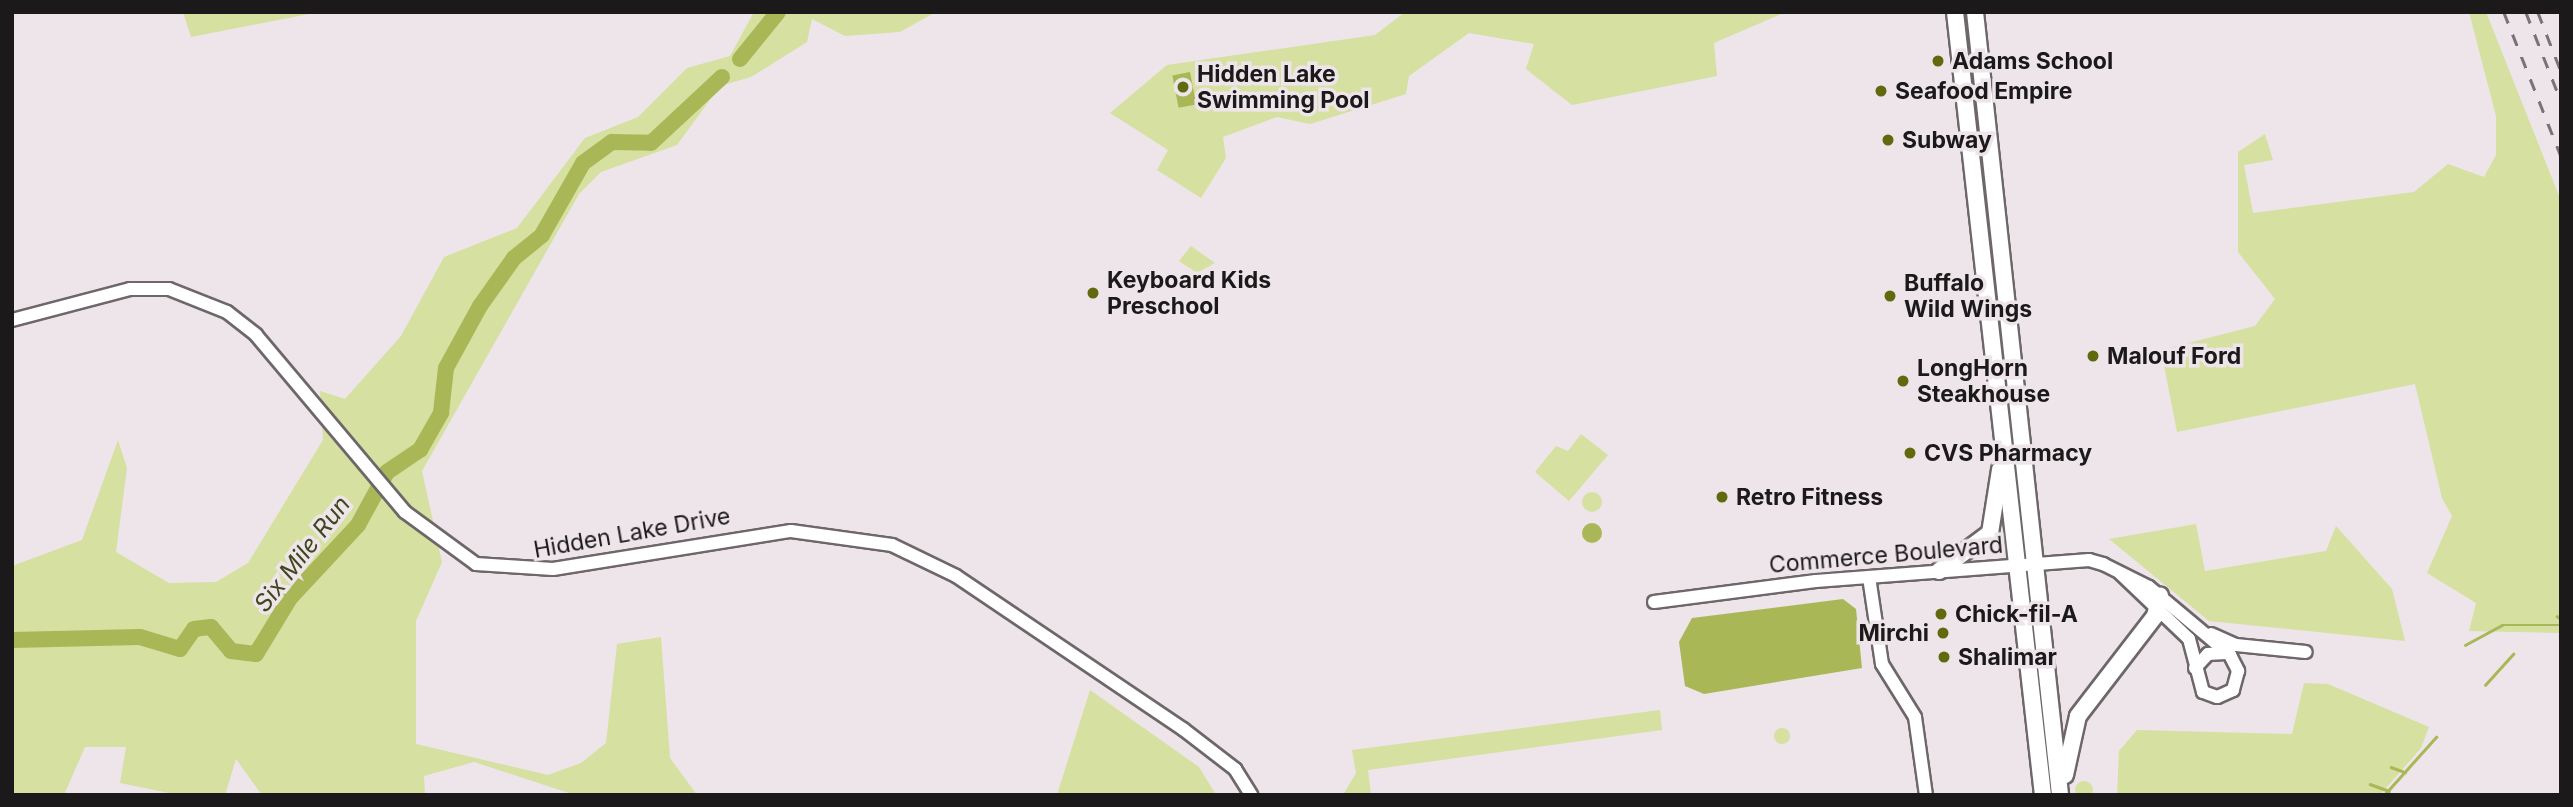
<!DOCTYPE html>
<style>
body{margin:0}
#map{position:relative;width:2573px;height:807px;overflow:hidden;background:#ede5e9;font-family:Inter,sans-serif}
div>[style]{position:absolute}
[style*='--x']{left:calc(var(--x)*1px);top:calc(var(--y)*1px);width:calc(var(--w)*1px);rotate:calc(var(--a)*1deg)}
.green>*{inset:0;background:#d5e0a1}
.round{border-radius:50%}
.water>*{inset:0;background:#a9b757;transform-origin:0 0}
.stream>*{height:2.5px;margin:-1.25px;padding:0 1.25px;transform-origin:1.25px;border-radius:1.25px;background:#a9b757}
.river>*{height:16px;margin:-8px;padding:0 8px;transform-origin:8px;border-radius:8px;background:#a9b757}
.roads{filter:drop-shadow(2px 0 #6e676a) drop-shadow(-2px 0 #6e676a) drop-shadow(0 2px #6e676a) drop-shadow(0 -2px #6e676a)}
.tertiary>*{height:12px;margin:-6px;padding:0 6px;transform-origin:6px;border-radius:6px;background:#fff}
.trunk>*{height:16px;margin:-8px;padding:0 8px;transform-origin:8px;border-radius:8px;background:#fff}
.rail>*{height:2.5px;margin-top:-1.25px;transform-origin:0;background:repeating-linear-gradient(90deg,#787375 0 12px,transparent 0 24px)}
.dots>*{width:19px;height:19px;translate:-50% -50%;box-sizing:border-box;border:4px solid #ede5e9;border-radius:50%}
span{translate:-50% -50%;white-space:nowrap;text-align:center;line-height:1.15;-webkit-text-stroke:7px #ede5e9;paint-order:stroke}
.poi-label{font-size:23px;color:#1c191a;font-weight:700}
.left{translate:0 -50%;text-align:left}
.right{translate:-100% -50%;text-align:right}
.street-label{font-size:23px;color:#1c191a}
.water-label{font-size:24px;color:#40461e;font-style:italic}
.frame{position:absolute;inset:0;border:14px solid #1c191a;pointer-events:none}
</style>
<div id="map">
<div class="green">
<i style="clip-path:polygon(183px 12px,319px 12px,191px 37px)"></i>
<i style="clip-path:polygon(754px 12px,936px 12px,900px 32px,845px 36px,812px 19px,807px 42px,751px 77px,720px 86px,677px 145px,601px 172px,579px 194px,422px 471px,442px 562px,416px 621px,416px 744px,548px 775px,581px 763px,606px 743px,617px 644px,661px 637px,670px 758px,697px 795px,575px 795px,474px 762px,424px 776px,425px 795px,262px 795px,236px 759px,225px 795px,179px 795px,120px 783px,126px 747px,85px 747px,64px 795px,12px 795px,12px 566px,82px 540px,118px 440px,127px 468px,116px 552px,169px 583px,216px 582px,248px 563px,323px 440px,320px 391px,345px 399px,401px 336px,444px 257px,517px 228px,585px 138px,638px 117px,687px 68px,730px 56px)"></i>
<i style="clip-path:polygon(1405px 12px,1786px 12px,1714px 43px,1717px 76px,1572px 105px,1526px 69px,1534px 44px,1469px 33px,1409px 76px,1406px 94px,1310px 124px,1277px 117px,1223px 137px,1226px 158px,1201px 198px,1157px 170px,1168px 150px,1110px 113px,1167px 65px,1375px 35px)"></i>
<i style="clip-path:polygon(2469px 12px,2486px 12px,2561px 201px,2561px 633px,2469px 631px,2476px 603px,2427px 573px,2452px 516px,2442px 498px,2415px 384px,2177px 432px,2161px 350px,2255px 326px,2275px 299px,2238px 252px,2238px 152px,2265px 134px,2273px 160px,2244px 165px,2253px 213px,2414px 192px,2448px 164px,2484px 177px,2496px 155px,2496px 116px)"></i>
<i style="clip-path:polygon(1191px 246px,1215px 263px,1197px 273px,1179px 261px)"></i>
<i style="clip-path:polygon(1581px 434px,1608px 455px,1569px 501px,1535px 472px,1556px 446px,1568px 451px)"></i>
<i class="round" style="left:1582px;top:492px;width:20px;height:20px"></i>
<i style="clip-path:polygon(2196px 524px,2205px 571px,2326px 551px,2336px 526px,2392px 589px,2405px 641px,2209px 621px,2109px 539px)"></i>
<i style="clip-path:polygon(2304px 683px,2328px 684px,2429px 727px,2421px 748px,2380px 795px,2117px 795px,2119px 751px,2137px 730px,2292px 734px)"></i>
<i style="clip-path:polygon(1090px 690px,1199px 767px,1216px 795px,1057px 795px)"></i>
<i style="clip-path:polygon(1660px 710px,1662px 730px,1368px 770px,1371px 795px,1343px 795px,1356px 773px,1352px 750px)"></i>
<i class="round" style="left:1774px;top:728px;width:16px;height:16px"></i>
<i class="round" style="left:2075px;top:781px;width:18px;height:18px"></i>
</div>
<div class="water">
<i style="left:1190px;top:72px;width:33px;height:18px;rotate:79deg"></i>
<i class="round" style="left:1582px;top:523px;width:20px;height:20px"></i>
<i style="clip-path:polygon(1843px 599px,1856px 609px,1862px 668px,1704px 694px,1685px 686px,1679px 642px,1692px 618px)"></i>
</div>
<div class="stream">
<i style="--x:2557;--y:616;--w:5;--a:37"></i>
<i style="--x:2465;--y:645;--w:42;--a:-28.4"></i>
<i style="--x:2502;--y:625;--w:59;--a:0"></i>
<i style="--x:2485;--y:685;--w:42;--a:-47.9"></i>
<i style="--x:2391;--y:767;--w:15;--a:20"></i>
<i style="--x:2370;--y:784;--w:20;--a:20"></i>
<i style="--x:2384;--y:795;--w:78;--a:-48.1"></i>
</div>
<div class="river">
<i style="--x:740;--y:59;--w:60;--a:-51"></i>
<i style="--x:12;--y:640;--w:128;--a:-1.3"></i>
<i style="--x:140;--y:637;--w:42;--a:16.7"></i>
<i style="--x:180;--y:649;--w:24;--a:-55"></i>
<i style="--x:194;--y:629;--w:17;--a:-7"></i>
<i style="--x:211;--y:627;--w:31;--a:50"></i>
<i style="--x:231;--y:651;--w:25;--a:7"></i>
<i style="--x:256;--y:654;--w:66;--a:-58.7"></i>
<i style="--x:290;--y:598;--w:100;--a:-47"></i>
<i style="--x:358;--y:525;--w:60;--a:-61.3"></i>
<i style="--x:387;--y:472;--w:40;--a:-34"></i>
<i style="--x:420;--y:450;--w:43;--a:-60.4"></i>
<i style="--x:441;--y:413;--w:45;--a:-83.7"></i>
<i style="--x:446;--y:368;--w:71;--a:-61.3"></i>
<i style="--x:480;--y:306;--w:59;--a:-54.7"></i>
<i style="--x:514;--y:258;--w:36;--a:-39"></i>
<i style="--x:542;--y:235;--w:83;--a:-60.3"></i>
<i style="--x:583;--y:163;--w:36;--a:-36"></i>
<i style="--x:612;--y:142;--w:39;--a:1"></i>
<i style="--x:651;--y:143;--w:97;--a:-42.9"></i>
</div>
<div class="roads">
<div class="tertiary">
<i style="--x:12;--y:320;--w:122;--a:-14.7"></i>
<i style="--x:130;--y:289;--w:39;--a:0"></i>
<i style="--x:169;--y:289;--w:62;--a:21.6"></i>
<i style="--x:227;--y:312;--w:37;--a:38"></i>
<i style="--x:256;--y:335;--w:231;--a:49.9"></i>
<i style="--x:405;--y:512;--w:88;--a:36.2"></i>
<i style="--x:476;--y:564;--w:77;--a:3.7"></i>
<i style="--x:553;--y:569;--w:241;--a:-9.1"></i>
<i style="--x:791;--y:531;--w:102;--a:7.9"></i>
<i style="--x:892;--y:545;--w:71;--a:25.8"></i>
<i style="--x:956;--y:576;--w:274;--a:34"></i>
<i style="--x:1183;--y:729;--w:66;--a:37.6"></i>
<i style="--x:1235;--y:769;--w:31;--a:58"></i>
<i style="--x:1869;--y:577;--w:88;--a:81.5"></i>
<i style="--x:1882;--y:664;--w:62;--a:58.1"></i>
<i style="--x:1915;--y:717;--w:79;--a:82"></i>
<i style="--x:1654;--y:602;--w:163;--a:-7.4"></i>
<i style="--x:1816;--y:581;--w:274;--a:-4.4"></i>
<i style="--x:2089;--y:560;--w:15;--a:16"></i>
<i style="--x:2103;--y:564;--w:51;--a:26.6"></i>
<i style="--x:2149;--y:587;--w:106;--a:40"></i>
<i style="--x:2230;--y:655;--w:18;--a:63"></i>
<i style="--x:2238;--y:671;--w:20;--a:105"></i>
<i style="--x:2233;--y:690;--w:17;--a:156"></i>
<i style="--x:2217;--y:697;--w:15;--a:-160"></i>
<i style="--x:2203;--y:692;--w:55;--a:-104.8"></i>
<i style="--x:2189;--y:639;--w:95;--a:-136.3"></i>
<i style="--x:2211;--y:634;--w:27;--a:24"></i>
<i style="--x:2236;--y:645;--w:70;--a:5.7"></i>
<i style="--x:2195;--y:668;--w:19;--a:-47"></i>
<i style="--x:2208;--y:654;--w:18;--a:-3"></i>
</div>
<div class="trunk">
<i style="--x:1955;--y:12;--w:788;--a:83.59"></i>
<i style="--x:1975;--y:12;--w:788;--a:83.8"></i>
<i style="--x:1939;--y:571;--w:64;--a:-36.7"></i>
<i style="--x:1990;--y:533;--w:64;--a:-81"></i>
<i style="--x:2065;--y:775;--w:60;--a:-77.6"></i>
<i style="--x:2078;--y:716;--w:126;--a:-52.4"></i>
<i style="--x:2155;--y:616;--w:21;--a:-76"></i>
</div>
</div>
<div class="rail">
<i style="--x:2504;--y:12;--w:155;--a:68.4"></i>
<i style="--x:2526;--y:12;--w:96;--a:68.5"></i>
<i style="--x:2538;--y:12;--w:63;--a:68.7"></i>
</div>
<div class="dots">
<i style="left:1938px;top:61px;background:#5f690e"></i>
<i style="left:1183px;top:87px;background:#5f690e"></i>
<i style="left:1881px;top:91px;background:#5f690e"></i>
<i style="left:1888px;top:140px;background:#5f690e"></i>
<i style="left:1093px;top:293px;background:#5f690e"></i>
<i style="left:1890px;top:296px;background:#5f690e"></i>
<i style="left:2093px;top:356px;background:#5f690e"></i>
<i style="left:1903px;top:381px;background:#5f690e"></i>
<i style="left:1910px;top:453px;background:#5f690e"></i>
<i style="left:1722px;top:497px;background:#5f690e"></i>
<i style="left:1941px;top:614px;background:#5f690e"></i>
<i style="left:1943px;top:633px;background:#5f690e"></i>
<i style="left:1944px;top:657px;background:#5f690e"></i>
</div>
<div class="poi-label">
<span class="left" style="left:1952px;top:61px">Adams School</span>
<span class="left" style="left:1197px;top:87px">Hidden Lake<br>Swimming Pool</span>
<span class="left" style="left:1895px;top:91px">Seafood Empire</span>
<span class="left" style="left:1902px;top:140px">Subway</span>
<span class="left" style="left:1107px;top:293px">Keyboard Kids<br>Preschool</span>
<span class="left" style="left:1904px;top:296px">Buffalo<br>Wild Wings</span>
<span class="left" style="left:2107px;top:356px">Malouf Ford</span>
<span class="left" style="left:1917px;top:381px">LongHorn<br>Steakhouse</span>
<span class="left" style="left:1924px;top:453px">CVS Pharmacy</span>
<span class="left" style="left:1736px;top:497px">Retro Fitness</span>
<span class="left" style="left:1955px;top:614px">Chick-fil-A</span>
<span class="right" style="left:1929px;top:633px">Mirchi</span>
<span class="left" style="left:1958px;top:657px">Shalimar</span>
</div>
<div class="street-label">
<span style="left:632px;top:533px;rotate:-10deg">Hidden Lake Drive</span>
<span style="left:1886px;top:555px;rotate:-5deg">Commerce Boulevard</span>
</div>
<div class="water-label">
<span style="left:302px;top:554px;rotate:-52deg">Six Mile Run</span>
</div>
<div class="frame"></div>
</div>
